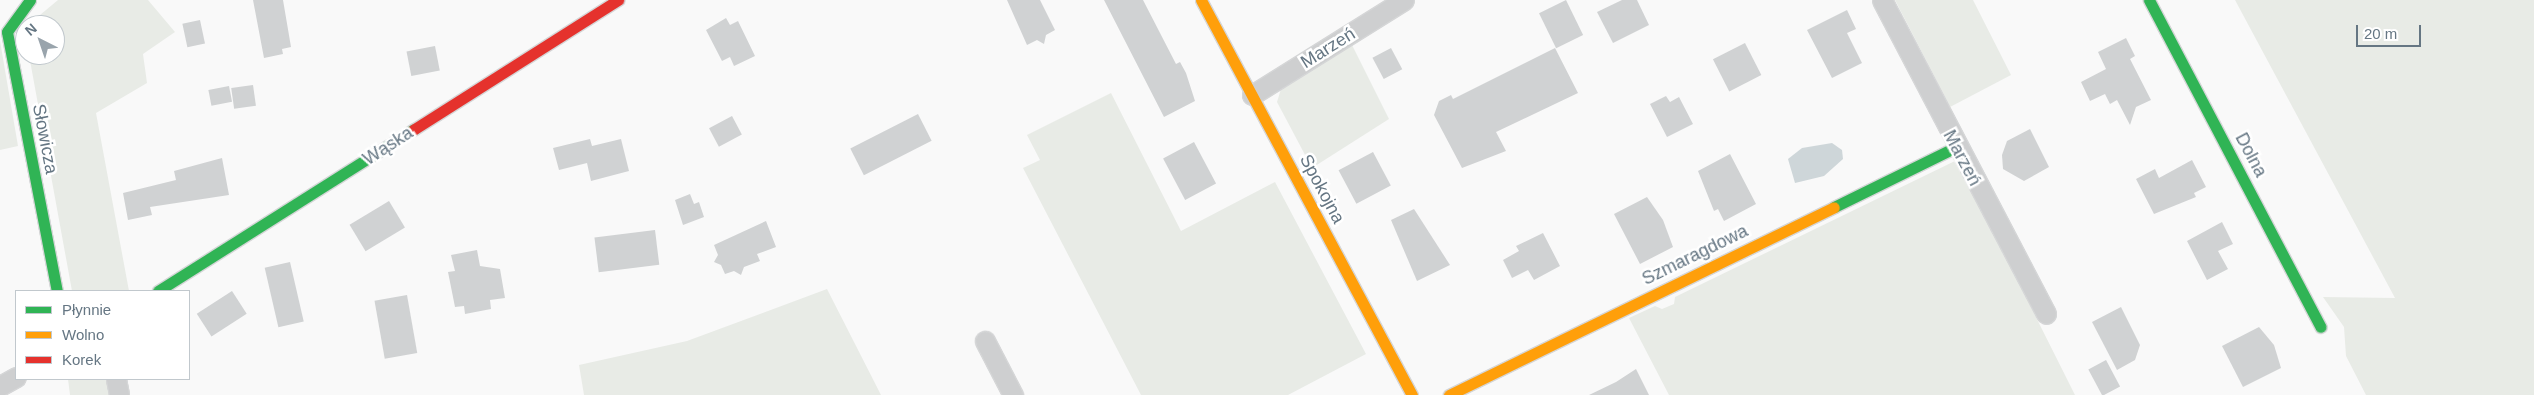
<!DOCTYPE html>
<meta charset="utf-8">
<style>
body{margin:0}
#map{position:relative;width:2534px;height:395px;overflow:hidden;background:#f9f9f9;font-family:Helvetica,sans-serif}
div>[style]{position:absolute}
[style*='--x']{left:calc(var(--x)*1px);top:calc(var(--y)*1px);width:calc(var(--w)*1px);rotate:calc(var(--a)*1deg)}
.green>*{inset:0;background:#e8ebe6}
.water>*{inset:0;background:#ced6d9}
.building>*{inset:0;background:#d0d2d3;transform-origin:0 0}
.roads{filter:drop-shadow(1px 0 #d5d6d7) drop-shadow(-1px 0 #d5d6d7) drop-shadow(0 1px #d5d6d7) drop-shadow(0 -1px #d5d6d7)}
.street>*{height:19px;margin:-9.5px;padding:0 9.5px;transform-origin:9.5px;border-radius:9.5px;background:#cecfd0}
.fast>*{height:11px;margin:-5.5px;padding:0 5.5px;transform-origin:5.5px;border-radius:5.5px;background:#30b455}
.slow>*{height:11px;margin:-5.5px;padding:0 5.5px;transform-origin:5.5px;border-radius:5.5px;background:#ff9f0a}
.jam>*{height:11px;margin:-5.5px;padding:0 5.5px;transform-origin:5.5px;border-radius:5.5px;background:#e5322d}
span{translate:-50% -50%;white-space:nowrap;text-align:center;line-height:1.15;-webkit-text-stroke:5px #fff;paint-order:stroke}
.street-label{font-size:18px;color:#657683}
.legend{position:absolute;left:15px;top:290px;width:175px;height:90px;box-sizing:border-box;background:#fff;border:1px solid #c1c8cd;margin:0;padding:6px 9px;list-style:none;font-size:15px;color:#657683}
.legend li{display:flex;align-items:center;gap:10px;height:25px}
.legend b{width:25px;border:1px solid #c1c8cd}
.north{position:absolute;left:15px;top:15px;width:50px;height:50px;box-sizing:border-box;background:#fff;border:1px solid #c1c8cd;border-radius:50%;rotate:319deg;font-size:14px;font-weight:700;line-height:20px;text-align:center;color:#657683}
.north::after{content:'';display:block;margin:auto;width:18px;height:22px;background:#99a4ac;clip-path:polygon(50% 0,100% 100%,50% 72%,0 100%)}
.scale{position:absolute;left:2356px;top:25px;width:65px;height:22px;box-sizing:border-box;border:2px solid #657683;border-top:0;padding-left:6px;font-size:15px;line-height:18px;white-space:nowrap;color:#657683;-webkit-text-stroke:4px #fff;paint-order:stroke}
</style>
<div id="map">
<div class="green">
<i style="clip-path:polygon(58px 0,148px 0,175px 32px,143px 54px,147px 83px,96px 113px,129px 291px,72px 291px,29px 55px,55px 55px,55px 25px,28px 25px)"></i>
<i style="clip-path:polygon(1895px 0,1973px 0,2011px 75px,1950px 107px)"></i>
<i style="clip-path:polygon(2235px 0,2534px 0,2534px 395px,2366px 395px,2346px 356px,2344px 327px,2323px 297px,2395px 298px)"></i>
<i style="clip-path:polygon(0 41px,18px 146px,0 150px)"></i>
<i style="clip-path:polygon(1352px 45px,1389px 119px,1312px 168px,1277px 102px,1281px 89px)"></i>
<i style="clip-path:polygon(1111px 93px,1181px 231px,1275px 182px,1366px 354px,1288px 395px,1141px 395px,1023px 168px,1040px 160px,1027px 135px)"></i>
<i style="clip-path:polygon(1957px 160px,2075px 395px,1669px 395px,1629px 318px,1655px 306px,1662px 309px,1674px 304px,1675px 297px)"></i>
<i style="clip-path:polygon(827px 289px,881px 395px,584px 395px,579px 365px,687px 341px)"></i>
<i style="clip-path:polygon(68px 379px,106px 379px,110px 395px,70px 395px)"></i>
</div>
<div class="water">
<i style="clip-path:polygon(1832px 143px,1842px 150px,1843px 159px,1824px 176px,1795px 183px,1788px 159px,1802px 148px)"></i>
</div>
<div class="building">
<i style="clip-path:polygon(253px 0,283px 0,291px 47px,282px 49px,283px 54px,264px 58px)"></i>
<i style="clip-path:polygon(1007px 0,1040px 0,1055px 30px,1046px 35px,1044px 44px,1037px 40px,1027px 45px)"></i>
<i style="clip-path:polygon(1104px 0,1143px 0,1176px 64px,1180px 62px,1186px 73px,1195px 101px,1164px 117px)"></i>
<i style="left:1566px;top:0;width:39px;height:30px;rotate:64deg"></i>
<i style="clip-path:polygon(1622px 0,1637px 0,1649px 25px,1613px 43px,1597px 12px)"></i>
<i style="clip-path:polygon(1847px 10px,1856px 29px,1847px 33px,1862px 63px,1832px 78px,1807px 30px)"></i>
<i style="clip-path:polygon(726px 18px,730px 25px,738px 21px,755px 56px,734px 66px,730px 57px,722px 61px,706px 30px)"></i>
<i style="left:200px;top:20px;width:24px;height:18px;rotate:78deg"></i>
<i style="clip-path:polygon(2126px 38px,2135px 56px,2130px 59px,2151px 100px,2136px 107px,2130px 125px,2117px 100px,2110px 104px,2105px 94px,2090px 101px,2081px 82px,2106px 69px,2098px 52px)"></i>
<i style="left:1745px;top:43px;width:36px;height:36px;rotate:63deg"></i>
<i style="left:435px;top:46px;width:25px;height:29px;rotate:79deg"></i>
<i style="left:1391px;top:48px;width:24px;height:21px;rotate:62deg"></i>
<i style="clip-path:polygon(1555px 48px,1578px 93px,1496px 132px,1506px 151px,1462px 168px,1434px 115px,1439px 101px,1451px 95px,1453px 99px)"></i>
<i style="left:253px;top:85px;width:21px;height:22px;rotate:82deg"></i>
<i style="left:229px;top:86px;width:16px;height:21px;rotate:79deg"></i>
<i style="clip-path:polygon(1666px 96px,1670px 102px,1679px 97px,1693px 124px,1667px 137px,1650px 104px)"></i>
<i style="left:918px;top:114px;width:30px;height:76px;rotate:63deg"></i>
<i style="left:732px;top:116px;width:21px;height:26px;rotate:62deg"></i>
<i style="clip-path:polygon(2030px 129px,2049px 167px,2024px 181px,2003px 169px,2002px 155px,2007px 141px)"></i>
<i style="clip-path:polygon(590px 139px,592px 146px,621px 139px,629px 171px,591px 181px,587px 163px,559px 170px,553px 148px)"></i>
<i style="left:1194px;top:142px;width:47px;height:35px;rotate:62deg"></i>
<i style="left:1373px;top:152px;width:38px;height:39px;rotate:62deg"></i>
<i style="clip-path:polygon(1730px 154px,1756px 204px,1724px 221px,1718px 209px,1714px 211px,1698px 171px)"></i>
<i style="clip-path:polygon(222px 158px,229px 195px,150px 207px,152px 215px,128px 220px,123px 193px,176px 180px,174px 171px)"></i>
<i style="clip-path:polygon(2192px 160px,2206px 187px,2194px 193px,2196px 197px,2154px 214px,2136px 179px,2155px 169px,2159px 178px)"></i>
<i style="clip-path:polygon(690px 194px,694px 204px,699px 202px,704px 217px,683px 225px,675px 200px)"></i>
<i style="clip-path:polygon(1647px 197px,1663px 220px,1673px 247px,1640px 264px,1614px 214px)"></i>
<i style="left:389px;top:201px;width:31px;height:46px;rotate:59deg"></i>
<i style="clip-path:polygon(1414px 209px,1450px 265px,1417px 281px,1391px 220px)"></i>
<i style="clip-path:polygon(766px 221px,776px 247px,757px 254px,760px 261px,744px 267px,741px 275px,734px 271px,725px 274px,721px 265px,714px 262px,718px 255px,714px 245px)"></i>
<i style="clip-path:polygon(2222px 222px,2233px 244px,2218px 251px,2228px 269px,2207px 280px,2187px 241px)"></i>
<i style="left:655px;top:230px;width:35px;height:61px;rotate:83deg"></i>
<i style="clip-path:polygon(1543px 233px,1560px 266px,1534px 280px,1528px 270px,1512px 278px,1503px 260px,1519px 251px,1516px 246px)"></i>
<i style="clip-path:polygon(477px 250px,480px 266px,500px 269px,505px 298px,490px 300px,491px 309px,465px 314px,464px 306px,455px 307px,448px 272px,455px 271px,451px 255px)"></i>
<i style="left:290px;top:262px;width:61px;height:26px;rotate:77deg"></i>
<i style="left:232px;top:291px;width:27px;height:42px;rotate:57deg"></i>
<i style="left:407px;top:295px;width:59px;height:33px;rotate:80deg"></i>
<i style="clip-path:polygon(2121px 307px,2140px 345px,2135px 360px,2117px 370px,2092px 322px)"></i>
<i style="clip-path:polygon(2259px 327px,2274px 345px,2281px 368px,2243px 387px,2222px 346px)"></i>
<i style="left:2106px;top:360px;width:30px;height:20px;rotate:62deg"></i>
<i style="clip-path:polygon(1636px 369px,1649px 395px,1589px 395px,1616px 382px)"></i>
</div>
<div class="roads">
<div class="street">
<i style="--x:1882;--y:0;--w:354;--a:62.4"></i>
<i style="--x:1252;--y:95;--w:179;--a:-32"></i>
<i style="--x:985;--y:341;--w:61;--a:62.6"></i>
<i style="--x:116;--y:379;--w:16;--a:79"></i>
<i style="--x:0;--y:386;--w:18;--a:-29"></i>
</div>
<div class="fast">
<i style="--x:30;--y:0;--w:39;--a:126"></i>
<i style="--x:7;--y:32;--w:264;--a:79.1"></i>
<i style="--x:2149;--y:0;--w:369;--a:62.3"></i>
<i style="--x:1834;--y:207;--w:136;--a:-26.2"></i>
<i style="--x:158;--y:291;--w:302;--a:-32.3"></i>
</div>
<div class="slow">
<i style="--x:1201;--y:0;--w:448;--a:61.9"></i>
<i style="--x:1449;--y:395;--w:428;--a:-26"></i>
</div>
<div class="jam">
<i style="--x:413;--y:130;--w:243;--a:-32.4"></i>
</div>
</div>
<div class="street-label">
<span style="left:1328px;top:48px;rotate:-32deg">Marzeń</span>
<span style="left:45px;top:139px;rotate:79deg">Słowicza</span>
<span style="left:388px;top:146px;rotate:-33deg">Wąska</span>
<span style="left:2251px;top:155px;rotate:62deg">Dolna</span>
<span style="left:1962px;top:158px;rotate:62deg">Marzeń</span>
<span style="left:1322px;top:189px;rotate:62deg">Spokojna</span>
<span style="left:1695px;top:255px;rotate:-26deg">Szmaragdowa</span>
</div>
<ul class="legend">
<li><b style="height:6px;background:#30b455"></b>Płynnie</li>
<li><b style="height:6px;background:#ff9f0a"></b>Wolno</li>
<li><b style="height:6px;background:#e5322d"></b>Korek</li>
</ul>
<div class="north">N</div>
<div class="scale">20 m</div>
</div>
